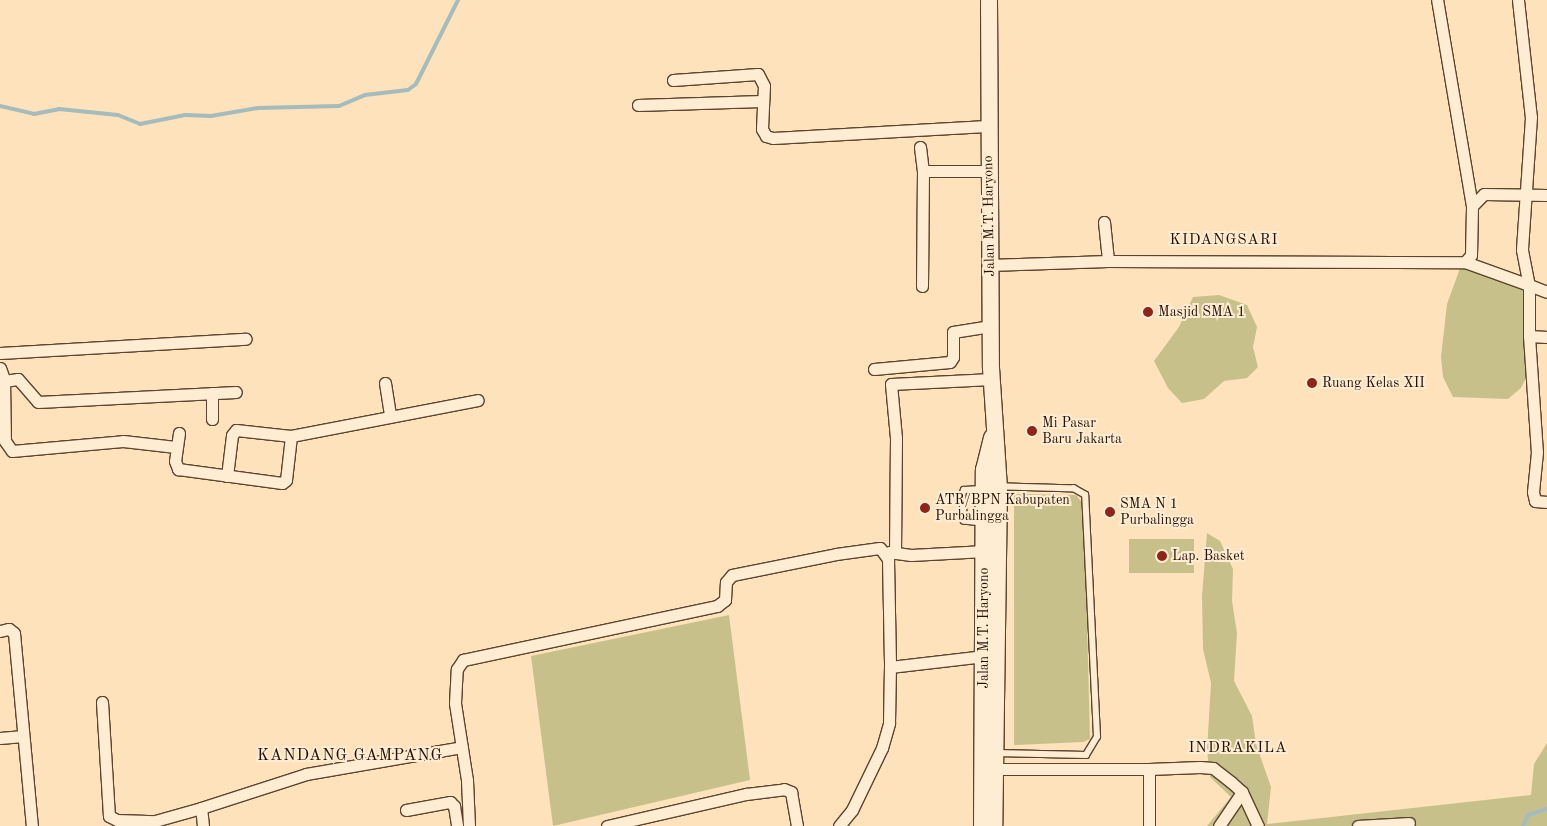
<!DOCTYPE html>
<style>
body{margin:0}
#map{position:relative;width:1547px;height:826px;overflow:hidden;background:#fde2bc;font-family:"Old Standard TT",serif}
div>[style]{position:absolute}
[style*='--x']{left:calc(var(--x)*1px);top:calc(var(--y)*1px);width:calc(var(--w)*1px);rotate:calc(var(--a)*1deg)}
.green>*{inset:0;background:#c8c08b;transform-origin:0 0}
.stream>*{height:4px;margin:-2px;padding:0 2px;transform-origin:2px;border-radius:2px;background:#a4bcbb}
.roads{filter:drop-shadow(1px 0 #5c442f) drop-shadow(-1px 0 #5c442f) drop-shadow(0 1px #5c442f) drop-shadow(0 -1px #5c442f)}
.service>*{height:5.5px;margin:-2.75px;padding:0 2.75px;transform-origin:2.75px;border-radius:2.75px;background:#feecd3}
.minor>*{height:11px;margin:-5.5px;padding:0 5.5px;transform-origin:5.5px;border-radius:5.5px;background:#feecd3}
.secondary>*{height:16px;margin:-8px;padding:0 8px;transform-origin:8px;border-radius:8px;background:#feecd3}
.dots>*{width:14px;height:14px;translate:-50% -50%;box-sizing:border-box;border:2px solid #feecd3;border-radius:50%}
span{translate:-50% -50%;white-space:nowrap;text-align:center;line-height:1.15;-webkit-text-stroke:4px #feecd3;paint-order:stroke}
.street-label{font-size:14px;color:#270f00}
.poi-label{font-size:14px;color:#270f00}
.left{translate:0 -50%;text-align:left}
.neighbourhood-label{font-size:15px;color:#270f00;letter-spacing:1px}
.quarter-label{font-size:16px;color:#270f00;letter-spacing:1px}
</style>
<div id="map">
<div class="green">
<i style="clip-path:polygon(1462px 263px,1529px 285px,1531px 368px,1521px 388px,1508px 399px,1453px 397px,1443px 377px,1441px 357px,1447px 304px)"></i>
<i style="clip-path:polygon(1219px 295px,1247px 305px,1257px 327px,1253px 347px,1258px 367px,1247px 378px,1224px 381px,1204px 399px,1182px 403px,1168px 388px,1154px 361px,1179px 327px,1193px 297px)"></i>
<i style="clip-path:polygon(1014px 494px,1076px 495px,1084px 505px,1090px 739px,1083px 742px,1014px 745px)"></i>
<i style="clip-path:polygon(1207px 533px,1220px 541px,1233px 569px,1232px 601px,1237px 633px,1234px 681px,1252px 716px,1256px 744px,1271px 787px,1267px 824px,1531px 795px,1534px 764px,1547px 743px,1547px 826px,1207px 826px,1231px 797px,1210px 777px,1207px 750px,1211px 683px,1203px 649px,1202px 596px)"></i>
<i style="left:1129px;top:539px;width:65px;height:34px"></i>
<i style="clip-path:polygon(729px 615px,750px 780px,553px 826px,531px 656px)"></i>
</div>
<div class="stream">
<i style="--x:0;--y:106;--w:35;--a:13"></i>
<i style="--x:34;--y:114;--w:25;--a:-11"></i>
<i style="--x:59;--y:109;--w:59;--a:5.8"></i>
<i style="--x:118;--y:115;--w:24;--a:22"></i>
<i style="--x:140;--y:124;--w:46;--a:-11.3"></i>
<i style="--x:185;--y:115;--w:26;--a:2"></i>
<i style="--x:211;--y:116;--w:48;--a:-9.7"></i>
<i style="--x:258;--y:108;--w:81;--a:-1.4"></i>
<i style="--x:339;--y:106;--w:28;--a:-23"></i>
<i style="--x:365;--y:95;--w:43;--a:-6.6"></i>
<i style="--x:408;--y:90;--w:10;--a:-37"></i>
<i style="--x:416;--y:84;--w:94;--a:-63.4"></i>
<i style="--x:1523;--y:826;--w:12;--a:-66"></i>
<i style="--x:1528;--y:815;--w:20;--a:-18"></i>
</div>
<div class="roads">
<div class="service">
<i style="--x:982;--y:523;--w:18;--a:-174"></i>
<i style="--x:964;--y:521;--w:26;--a:-94"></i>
<i style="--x:962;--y:495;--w:5;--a:-68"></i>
<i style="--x:964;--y:490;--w:18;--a:-3"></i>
<i style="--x:996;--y:753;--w:90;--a:1.3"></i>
<i style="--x:1086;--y:755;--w:21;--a:-59"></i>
<i style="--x:1097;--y:737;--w:242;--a:-92.8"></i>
<i style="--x:1085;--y:495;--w:13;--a:-151"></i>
<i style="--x:1074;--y:489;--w:73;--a:-178.4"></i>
</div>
<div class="minor">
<i style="--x:1518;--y:0;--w:118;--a:83.7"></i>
<i style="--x:1531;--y:117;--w:133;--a:93.9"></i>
<i style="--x:1522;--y:250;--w:36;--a:79"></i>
<i style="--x:1529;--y:285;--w:19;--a:21"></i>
<i style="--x:673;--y:80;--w:85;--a:-4"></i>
<i style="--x:758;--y:74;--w:13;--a:63"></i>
<i style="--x:764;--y:86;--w:43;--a:92.7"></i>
<i style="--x:762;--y:129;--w:8;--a:60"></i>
<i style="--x:766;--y:136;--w:7;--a:16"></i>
<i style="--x:773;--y:138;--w:214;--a:-3.2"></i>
<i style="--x:638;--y:105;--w:124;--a:-1.8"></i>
<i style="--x:920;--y:147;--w:24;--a:83"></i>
<i style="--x:1472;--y:206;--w:17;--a:-45"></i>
<i style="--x:1484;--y:194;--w:63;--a:0.9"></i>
<i style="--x:1104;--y:222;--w:39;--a:84"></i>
<i style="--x:1465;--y:262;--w:68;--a:19.8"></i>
<i style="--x:1529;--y:285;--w:51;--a:90"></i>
<i style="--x:1529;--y:336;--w:18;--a:3"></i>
<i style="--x:989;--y:265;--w:119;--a:-1.9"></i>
<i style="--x:1108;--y:261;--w:357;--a:0.2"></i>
<i style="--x:1465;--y:262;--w:9;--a:-49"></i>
<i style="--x:1471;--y:255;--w:49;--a:-88.8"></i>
<i style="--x:1472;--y:206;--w:209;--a:-99.6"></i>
<i style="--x:922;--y:286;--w:115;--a:-89.5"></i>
<i style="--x:923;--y:171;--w:65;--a:0"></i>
<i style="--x:1529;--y:336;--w:116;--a:86.1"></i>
<i style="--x:1537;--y:452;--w:40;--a:95.7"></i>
<i style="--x:1533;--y:492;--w:9;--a:77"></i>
<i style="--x:1535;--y:501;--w:12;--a:5"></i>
<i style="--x:0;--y:353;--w:246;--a:-3.3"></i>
<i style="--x:0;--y:368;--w:12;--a:70"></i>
<i style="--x:4;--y:379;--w:62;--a:89.1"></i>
<i style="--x:5;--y:441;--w:12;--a:55"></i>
<i style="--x:12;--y:451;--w:111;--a:-5.1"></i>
<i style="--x:123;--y:441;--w:53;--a:6.5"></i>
<i style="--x:874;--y:369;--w:76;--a:-5.3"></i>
<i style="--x:950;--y:362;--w:6;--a:-59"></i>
<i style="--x:953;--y:357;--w:25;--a:-90"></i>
<i style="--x:953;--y:332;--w:38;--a:-9"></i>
<i style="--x:4;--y:381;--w:14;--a:-8"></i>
<i style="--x:18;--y:379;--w:30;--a:49"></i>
<i style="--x:38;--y:402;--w:198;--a:-2.9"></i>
<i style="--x:385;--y:383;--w:33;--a:81"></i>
<i style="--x:212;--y:393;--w:26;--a:90"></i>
<i style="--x:179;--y:433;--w:28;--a:98"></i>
<i style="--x:175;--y:461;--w:9;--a:69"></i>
<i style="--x:178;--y:469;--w:105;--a:7.7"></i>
<i style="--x:282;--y:483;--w:5;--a:-37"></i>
<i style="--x:286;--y:480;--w:44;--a:-83.5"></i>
<i style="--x:291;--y:436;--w:190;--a:-10.9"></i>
<i style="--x:227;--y:476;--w:41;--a:-83"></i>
<i style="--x:232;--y:435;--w:6;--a:-51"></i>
<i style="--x:236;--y:430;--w:55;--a:6.2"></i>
<i style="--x:889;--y:552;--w:22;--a:8"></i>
<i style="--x:911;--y:555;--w:74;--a:-3.1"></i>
<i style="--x:895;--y:553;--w:115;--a:-89.5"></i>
<i style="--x:896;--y:438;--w:54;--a:-95.3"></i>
<i style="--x:891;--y:384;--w:101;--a:-2.8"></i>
<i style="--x:0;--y:631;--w:9;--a:-13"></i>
<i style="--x:9;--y:629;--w:6;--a:39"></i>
<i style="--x:14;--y:633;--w:194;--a:84.7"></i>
<i style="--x:102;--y:702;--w:114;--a:86.5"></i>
<i style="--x:109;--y:816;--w:9;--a:27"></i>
<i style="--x:117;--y:820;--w:38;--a:2"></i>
<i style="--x:155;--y:821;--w:48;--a:-15.8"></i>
<i style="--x:0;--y:738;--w:23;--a:-5"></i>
<i style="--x:989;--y:769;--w:160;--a:0"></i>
<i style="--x:406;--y:810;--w:45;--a:-10.3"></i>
<i style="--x:450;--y:802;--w:6;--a:45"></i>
<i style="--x:454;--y:806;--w:20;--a:81"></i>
<i style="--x:203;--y:826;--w:18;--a:-96"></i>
<i style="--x:201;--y:808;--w:110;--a:-17.9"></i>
<i style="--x:306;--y:774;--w:158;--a:-9.8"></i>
<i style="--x:469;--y:826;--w:46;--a:-92.5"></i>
<i style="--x:467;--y:780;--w:78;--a:-98.9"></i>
<i style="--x:455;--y:703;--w:34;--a:-87"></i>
<i style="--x:457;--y:669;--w:11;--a:-56"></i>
<i style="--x:463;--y:660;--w:260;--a:-12"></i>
<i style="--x:717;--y:606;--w:10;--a:-37"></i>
<i style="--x:725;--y:600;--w:18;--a:-87"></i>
<i style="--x:726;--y:582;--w:9;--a:-49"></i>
<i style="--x:732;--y:575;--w:106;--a:-11.4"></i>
<i style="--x:836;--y:554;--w:44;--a:-7.8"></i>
<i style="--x:880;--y:548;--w:14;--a:54"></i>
<i style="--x:888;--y:559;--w:108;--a:88.9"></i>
<i style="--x:890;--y:667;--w:95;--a:-6.7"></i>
<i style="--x:607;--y:826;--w:143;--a:-13"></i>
<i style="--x:746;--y:794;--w:38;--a:-7"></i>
<i style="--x:784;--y:789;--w:8;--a:23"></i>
<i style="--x:791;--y:792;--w:35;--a:80"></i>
<i style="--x:839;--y:826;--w:21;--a:-51"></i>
<i style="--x:852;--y:810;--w:69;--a:-64.2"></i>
<i style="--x:882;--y:748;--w:26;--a:-74"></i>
<i style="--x:889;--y:723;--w:56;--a:-89"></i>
<i style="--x:1149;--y:826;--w:57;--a:-90"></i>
<i style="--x:1149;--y:769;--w:51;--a:-2.2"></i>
<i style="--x:1200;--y:767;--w:13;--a:4"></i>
<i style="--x:1213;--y:768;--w:23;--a:38"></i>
<i style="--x:1231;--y:782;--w:15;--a:42"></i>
<i style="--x:1242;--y:792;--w:38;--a:65"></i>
<i style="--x:1219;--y:826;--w:41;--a:-55.9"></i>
<i style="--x:1358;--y:826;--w:51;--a:-3.4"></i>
</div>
<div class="secondary">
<i style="--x:989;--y:0;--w:368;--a:89.7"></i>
<i style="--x:991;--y:368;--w:119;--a:86.2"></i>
<i style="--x:999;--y:487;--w:339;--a:90.8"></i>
<i style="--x:982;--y:826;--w:356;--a:-89.7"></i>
<i style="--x:984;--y:470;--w:34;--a:-76"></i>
</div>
</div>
<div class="dots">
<i style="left:1148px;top:312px;background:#8f2418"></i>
<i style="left:1312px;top:383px;background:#8f2418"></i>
<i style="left:1032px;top:431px;background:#8f2418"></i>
<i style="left:925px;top:508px;background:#8f2418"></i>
<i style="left:1110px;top:512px;background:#8f2418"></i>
<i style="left:1162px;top:556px;background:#8f2418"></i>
</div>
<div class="street-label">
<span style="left:989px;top:216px;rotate:-91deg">Jalan M.T. Haryono</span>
<span style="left:984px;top:628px;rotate:-90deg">Jalan M.T. Haryono</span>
</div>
<div class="poi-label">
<span class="left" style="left:1158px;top:312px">Masjid SMA 1</span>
<span class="left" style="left:1322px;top:383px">Ruang Kelas XII</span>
<span class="left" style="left:1042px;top:431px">Mi Pasar<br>Baru Jakarta</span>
<span class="left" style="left:935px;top:508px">ATR/BPN Kabupaten<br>Purbalingga</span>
<span class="left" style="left:1120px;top:512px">SMA N 1<br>Purbalingga</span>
<span class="left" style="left:1172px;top:556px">Lap. Basket</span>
</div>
<div class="neighbourhood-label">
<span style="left:1224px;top:241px">KIDANGSARI</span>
<span style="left:1238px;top:749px">INDRAKILA</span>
</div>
<div class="quarter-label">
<span style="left:350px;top:756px">KANDANG GAMPANG</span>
</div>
</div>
